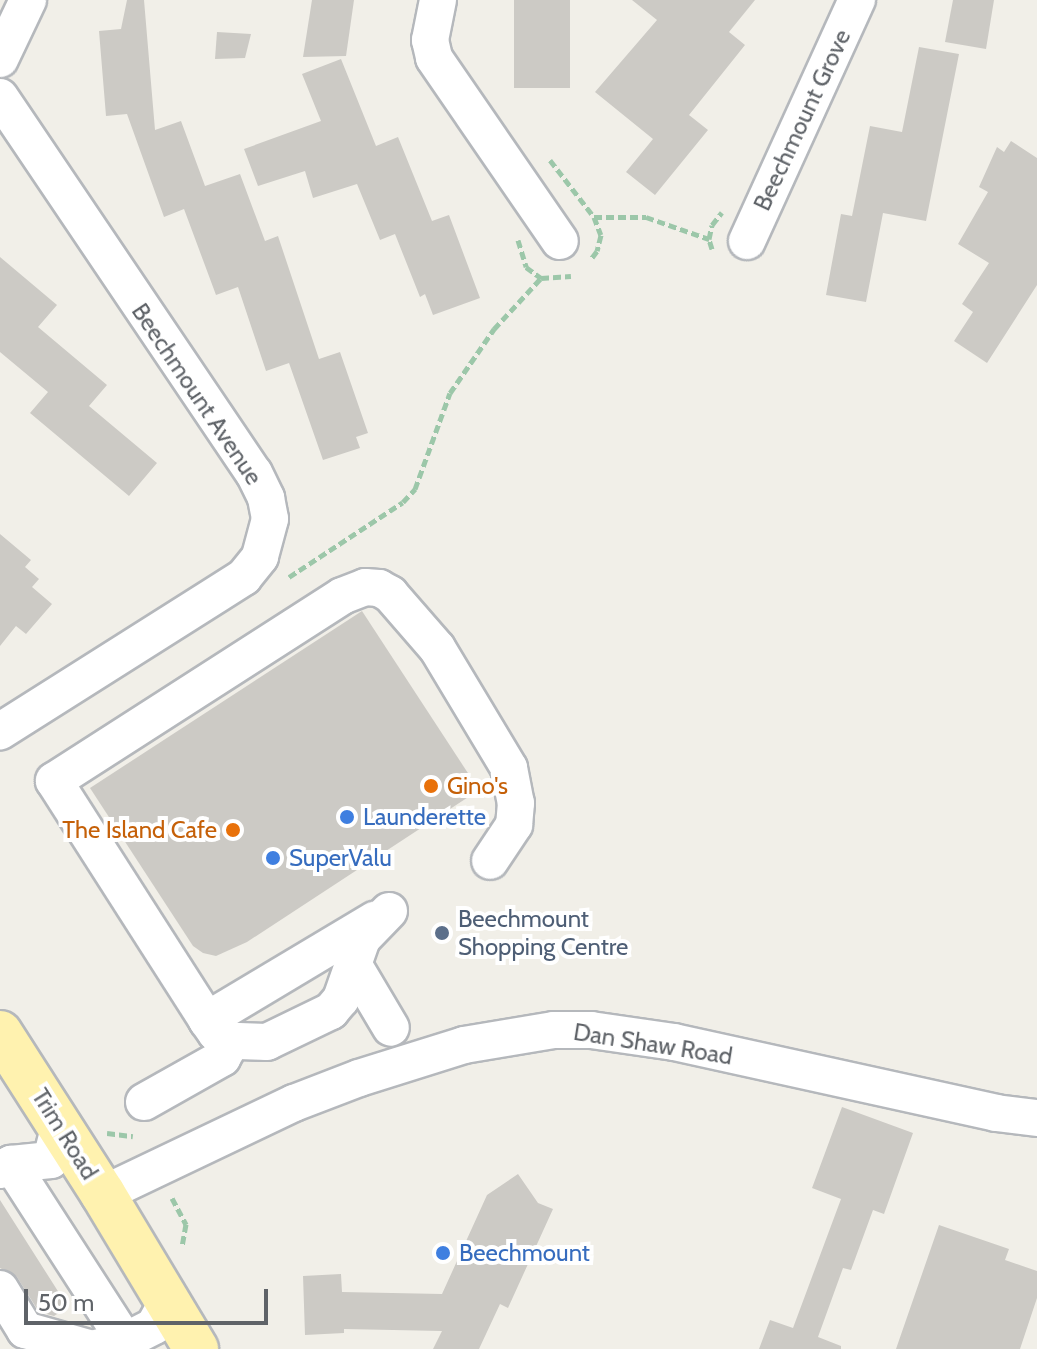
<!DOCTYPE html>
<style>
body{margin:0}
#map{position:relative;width:1037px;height:1349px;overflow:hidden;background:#f1efe8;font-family:Cabin,sans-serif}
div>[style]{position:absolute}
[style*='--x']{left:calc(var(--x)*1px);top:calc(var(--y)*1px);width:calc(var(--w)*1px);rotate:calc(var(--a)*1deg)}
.building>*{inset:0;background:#cccac5;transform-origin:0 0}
.path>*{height:5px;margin-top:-2.5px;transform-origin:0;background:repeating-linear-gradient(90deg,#9cc7a9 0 8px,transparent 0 12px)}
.roads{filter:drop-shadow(2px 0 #b5b8bc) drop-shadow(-2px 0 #b5b8bc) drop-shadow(0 2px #b5b8bc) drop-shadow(0 -2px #b5b8bc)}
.minor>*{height:36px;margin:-18px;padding:0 18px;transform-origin:18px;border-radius:18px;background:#fff}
.major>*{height:44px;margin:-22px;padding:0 22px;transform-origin:22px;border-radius:22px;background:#fff2af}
.dots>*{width:22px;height:22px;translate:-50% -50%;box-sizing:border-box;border:4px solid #fff;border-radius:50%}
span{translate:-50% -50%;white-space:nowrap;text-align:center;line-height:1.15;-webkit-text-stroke:8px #fff;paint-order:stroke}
.street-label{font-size:24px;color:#5f6368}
.food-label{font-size:24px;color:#c56008}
.left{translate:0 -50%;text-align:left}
.right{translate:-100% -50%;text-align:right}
.shop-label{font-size:24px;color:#366cbe}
.service-label{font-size:24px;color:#4e5e75}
.scale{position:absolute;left:24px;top:1289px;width:244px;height:36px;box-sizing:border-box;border:4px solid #5f6368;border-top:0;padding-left:10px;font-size:24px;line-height:28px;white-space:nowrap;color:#5f6368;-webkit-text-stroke:6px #fff;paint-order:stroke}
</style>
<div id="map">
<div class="building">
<i style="clip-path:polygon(127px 0,144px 0,155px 130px,181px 121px,205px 186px,240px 174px,265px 241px,278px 236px,319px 359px,340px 352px,368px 433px,356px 437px,360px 448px,323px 460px,289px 363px,266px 371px,238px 287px,216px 295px,184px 209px,164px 217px,127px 114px,106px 116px,99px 31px,121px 29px)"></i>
<i style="clip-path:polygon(312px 0,354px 0,346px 56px,303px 57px)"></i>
<i style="left:514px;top:0;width:56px;height:88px"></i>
<i style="clip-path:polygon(632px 0,755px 0,729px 32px,745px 45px,689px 115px,708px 130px,655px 195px,626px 172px,653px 139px,595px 92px,657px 20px)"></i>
<i style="clip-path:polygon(953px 0,994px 0,986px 49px,945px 42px)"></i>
<i style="clip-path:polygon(217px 32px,251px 34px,245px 58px,215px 59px)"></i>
<i style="clip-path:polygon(919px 47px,959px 54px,926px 221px,883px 213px,866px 302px,826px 295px,841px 214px,852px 216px,870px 126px,902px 132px)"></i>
<i style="clip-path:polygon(341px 59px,376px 146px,398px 137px,432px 221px,449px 215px,480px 298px,433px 315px,425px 294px,420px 297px,395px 234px,380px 240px,357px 184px,313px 198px,305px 171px,258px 186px,244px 149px,321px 121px,302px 74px)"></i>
<i style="clip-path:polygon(1011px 141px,1037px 158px,1037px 285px,987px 363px,954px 341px,973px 312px,962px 304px,989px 263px,958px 244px,988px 192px,979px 187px,997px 147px,1004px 152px)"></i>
<i style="clip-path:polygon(0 257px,57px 305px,38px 327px,107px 385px,89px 406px,157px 463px,129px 496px,30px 413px,48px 392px,0 352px)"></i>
<i style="clip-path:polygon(0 534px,31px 560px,25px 567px,39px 579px,32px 587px,52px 604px,26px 634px,16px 626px,0 646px)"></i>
<i style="clip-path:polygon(362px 611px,479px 790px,247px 942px,216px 956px,203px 953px,193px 946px,90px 788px)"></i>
<i style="clip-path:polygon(842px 1107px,913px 1133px,884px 1214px,873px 1210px,851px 1270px,843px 1268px,818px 1337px,841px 1346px,841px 1349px,759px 1349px,770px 1320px,793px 1328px,841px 1199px,812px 1188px)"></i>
<i style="clip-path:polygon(518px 1174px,538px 1203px,553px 1209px,508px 1308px,500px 1304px,479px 1349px,433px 1349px,442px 1331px,344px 1329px,344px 1333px,305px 1335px,303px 1276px,341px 1274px,342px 1292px,442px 1294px,487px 1195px)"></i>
<i style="clip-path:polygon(0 1200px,68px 1307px,54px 1316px,39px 1312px,17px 1277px,0 1268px)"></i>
<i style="clip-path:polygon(939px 1225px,1009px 1249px,1005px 1260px,1037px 1271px,1037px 1298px,1020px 1349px,896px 1349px)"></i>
</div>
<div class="path">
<i style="--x:550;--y:160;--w:72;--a:52.3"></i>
<i style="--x:594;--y:217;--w:19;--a:69"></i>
<i style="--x:601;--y:235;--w:16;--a:104"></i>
<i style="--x:597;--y:251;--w:10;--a:127"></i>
<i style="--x:594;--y:217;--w:52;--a:0"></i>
<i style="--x:646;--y:217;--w:67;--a:19.2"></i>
<i style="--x:518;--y:240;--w:28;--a:73"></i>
<i style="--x:526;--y:267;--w:19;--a:36"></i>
<i style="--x:541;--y:278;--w:30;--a:-4"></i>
<i style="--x:712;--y:249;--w:10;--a:-107"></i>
<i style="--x:709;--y:239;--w:14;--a:-78"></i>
<i style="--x:712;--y:225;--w:16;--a:-52"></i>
<i style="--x:289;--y:577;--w:136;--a:-33.3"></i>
<i style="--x:403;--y:502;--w:18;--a:-47"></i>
<i style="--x:415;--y:489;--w:102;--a:-70"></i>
<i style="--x:450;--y:393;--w:78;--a:-55.5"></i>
<i style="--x:494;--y:329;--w:69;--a:-47.3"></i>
<i style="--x:107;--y:1133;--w:26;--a:7"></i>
<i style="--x:172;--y:1198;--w:30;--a:62"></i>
<i style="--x:186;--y:1224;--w:23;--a:100"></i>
</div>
<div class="roads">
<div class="minor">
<i style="--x:438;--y:0;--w:41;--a:101.3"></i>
<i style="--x:430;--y:40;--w:18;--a:77"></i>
<i style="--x:434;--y:58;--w:222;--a:55.5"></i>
<i style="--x:0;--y:59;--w:65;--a:-64.6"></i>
<i style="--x:0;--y:97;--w:454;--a:56"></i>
<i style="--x:254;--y:473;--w:28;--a:64"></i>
<i style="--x:266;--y:498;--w:21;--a:79"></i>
<i style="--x:270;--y:519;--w:39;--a:105"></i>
<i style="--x:260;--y:557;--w:26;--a:129"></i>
<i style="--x:244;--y:577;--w:289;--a:147.7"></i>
<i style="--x:747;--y:241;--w:265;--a:-65.5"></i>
<i style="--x:389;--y:911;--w:39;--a:134"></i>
<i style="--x:362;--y:939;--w:64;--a:109.3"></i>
<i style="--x:341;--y:999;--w:16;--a:130"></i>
<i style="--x:331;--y:1011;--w:71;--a:154.2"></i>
<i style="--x:267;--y:1042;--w:35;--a:-178"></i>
<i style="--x:232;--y:1041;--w:18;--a:-153"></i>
<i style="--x:216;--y:1033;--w:16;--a:-125"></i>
<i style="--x:207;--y:1020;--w:284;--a:-122.6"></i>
<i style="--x:54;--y:781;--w:342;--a:-32.7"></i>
<i style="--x:342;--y:596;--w:25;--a:-21"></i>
<i style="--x:365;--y:587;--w:14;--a:4"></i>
<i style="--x:379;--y:588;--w:13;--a:29"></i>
<i style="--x:390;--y:594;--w:72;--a:49"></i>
<i style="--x:437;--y:648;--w:140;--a:59"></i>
<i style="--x:509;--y:768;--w:36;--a:79"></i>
<i style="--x:516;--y:803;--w:22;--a:95"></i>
<i style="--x:514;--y:825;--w:43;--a:123.7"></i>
<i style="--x:353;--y:964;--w:74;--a:59.3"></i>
<i style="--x:207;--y:1020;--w:195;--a:-30.9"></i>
<i style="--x:144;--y:1102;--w:90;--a:-29.4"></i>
<i style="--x:222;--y:1058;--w:20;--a:-60"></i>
<i style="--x:11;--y:1164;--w:211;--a:57.2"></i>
<i style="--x:0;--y:1170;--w:13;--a:-29"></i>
<i style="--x:11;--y:1164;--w:40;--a:-5.7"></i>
<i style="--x:51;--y:1160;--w:36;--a:-76"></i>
<i style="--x:103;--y:1194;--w:212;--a:-25.5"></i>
<i style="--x:294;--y:1103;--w:70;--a:-21"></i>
<i style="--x:359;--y:1078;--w:110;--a:-17.4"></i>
<i style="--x:464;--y:1045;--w:91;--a:-9.5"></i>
<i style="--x:554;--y:1030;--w:37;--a:0"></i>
<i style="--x:591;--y:1030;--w:84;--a:8.2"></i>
<i style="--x:674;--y:1042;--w:330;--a:12.4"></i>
<i style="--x:996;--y:1113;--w:41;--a:7"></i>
<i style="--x:0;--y:1289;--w:48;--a:58.6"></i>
<i style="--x:25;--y:1330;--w:70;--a:15.8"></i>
<i style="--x:92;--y:1349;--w:34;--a:-14"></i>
<i style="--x:125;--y:1341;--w:33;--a:-27"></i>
<i style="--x:154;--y:1326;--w:29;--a:-61"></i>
</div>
<div class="major">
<i style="--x:0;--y:1033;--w:191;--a:57.4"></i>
<i style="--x:103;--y:1194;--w:181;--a:59"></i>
</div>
</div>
<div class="dots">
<i style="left:431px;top:786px;background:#e8710a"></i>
<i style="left:347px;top:817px;background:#3f7fe0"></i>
<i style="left:233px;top:830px;background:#e8710a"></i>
<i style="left:273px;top:858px;background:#3f7fe0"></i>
<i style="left:442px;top:933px;background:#5c6f8a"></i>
<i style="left:443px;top:1253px;background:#3f7fe0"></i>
</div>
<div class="street-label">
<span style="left:802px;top:120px;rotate:-65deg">Beechmount Grove</span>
<span style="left:197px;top:394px;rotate:56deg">Beechmount Avenue</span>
<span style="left:653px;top:1044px;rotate:9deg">Dan Shaw Road</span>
<span style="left:65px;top:1134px;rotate:58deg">Trim Road</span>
</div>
<div class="food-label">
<span class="left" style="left:447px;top:786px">Gino's</span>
<span class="right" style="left:217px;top:830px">The Island Cafe</span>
</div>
<div class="shop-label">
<span class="left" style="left:363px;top:817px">Launderette</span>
<span class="left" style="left:289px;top:858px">SuperValu</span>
<span class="left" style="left:459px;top:1253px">Beechmount</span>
</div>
<div class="service-label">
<span class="left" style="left:458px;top:933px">Beechmount<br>Shopping Centre</span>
</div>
<div class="scale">50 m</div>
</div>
